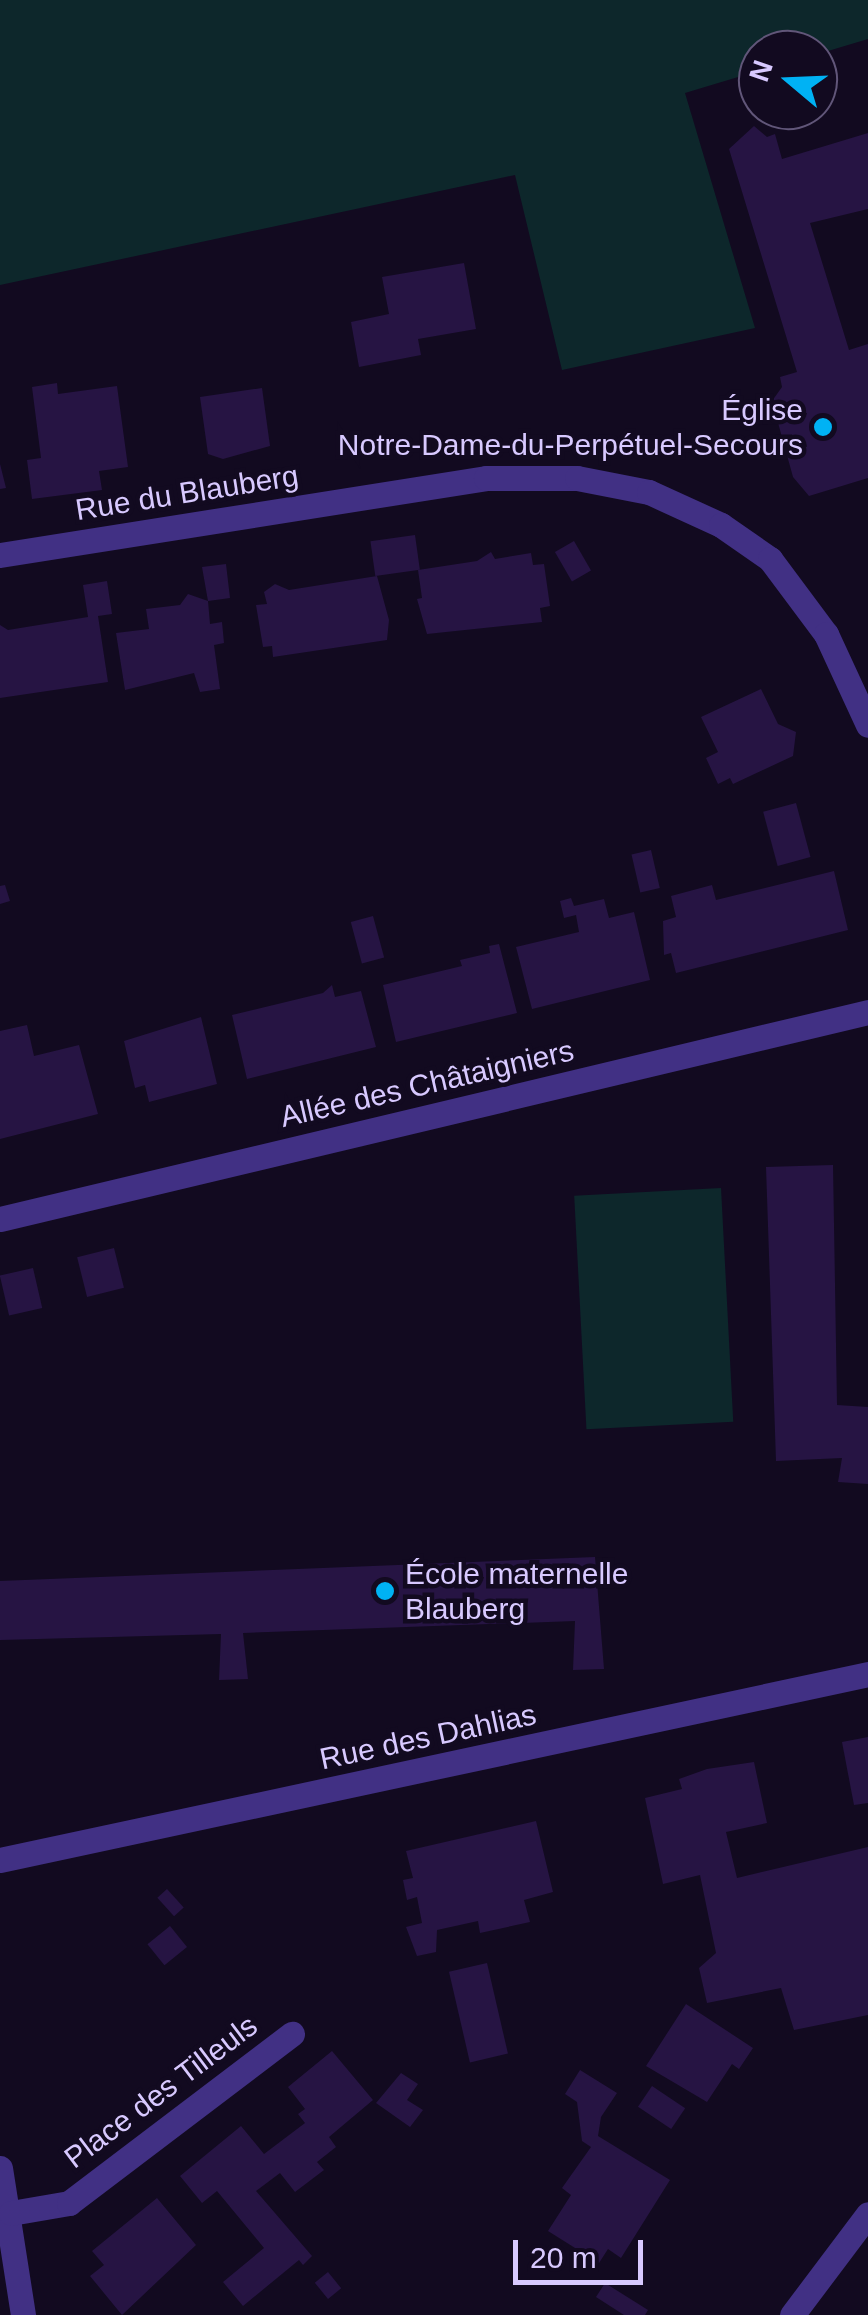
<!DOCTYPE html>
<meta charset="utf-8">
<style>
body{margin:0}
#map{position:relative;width:868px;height:2315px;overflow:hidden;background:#120a20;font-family:Helvetica,sans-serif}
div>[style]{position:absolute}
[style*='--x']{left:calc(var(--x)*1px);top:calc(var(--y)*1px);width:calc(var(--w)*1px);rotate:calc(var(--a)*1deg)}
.green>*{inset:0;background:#0d272b;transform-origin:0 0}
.building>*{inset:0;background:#261443;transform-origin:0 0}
.street>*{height:25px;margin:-12.5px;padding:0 12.5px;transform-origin:12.5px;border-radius:12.5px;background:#413084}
.dots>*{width:28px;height:28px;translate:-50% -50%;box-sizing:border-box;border:5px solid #120a20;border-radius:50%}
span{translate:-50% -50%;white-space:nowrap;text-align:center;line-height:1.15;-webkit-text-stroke:9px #120a20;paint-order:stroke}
.poi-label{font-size:30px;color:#d8c9ff}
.right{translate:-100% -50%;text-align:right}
.left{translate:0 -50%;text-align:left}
.street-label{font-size:30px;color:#d8c9ff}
.north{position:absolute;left:738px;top:30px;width:100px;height:100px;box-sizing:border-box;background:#120a20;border:2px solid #615679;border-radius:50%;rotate:289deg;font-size:28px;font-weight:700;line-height:40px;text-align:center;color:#d8c9ff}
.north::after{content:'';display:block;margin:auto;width:35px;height:45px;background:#00b2f4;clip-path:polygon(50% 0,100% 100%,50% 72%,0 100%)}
.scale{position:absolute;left:513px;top:2240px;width:130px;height:45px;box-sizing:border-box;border:5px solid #d8c9ff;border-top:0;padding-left:12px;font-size:30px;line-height:35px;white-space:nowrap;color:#d8c9ff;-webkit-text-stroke:8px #120a20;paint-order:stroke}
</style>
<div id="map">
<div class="green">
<i style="clip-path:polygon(0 0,868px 0,868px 39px,818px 54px,758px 50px,758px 71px,685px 93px,755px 328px,562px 370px,515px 175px,0 285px)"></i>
<i style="left:721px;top:1188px;width:234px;height:147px;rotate:87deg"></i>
</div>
<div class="building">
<i style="clip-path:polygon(754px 126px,767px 137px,775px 134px,782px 159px,868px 133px,868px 209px,810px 223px,849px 350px,868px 344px,868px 478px,809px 496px,793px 477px,772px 401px,782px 387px,780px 377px,797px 372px,729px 149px)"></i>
<i style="clip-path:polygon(464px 263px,476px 329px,418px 339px,421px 355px,359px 367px,351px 322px,389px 314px,382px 277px)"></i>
<i style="clip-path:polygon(57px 383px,58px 394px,117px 386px,128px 467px,99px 471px,102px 490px,32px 499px,27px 460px,41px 458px,32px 387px)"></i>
<i style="clip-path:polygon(262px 388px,270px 446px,223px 459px,208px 454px,200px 397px)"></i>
<i style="clip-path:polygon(0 464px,6px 488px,0 489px)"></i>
<i style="left:415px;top:535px;width:35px;height:45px;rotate:82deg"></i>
<i style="left:574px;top:541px;width:34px;height:22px;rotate:60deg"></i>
<i style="clip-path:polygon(491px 552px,495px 559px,531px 553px,533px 565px,544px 564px,550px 606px,540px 608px,542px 622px,427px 634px,417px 599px,422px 598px,418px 570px,477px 561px)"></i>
<i style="clip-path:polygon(226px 564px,230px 598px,208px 601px,210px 624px,222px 622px,224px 643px,214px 645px,220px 689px,200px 692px,194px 673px,125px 690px,116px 633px,149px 629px,146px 609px,180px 605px,188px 594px,208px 601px,202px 567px)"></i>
<i style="clip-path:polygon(377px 576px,389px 620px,387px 640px,273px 657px,272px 646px,263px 647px,256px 605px,267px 604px,264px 592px,275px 584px,289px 590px)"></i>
<i style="clip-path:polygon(107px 581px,112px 614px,98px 616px,108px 682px,0 698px,0 625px,8px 630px,88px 617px,83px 585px)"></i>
<i style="clip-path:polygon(761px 689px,778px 724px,796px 732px,793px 756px,733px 784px,730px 778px,718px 784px,706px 758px,718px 752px,701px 717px)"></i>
<i style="left:796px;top:803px;width:56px;height:34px;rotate:75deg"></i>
<i style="left:651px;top:850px;width:39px;height:20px;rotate:77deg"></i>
<i style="clip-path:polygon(834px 871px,848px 930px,676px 973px,671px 953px,664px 955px,663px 921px,676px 917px,671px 896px,712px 885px,716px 900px)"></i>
<i style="clip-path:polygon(5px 885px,10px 901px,0 904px,0 886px)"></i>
<i style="clip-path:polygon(571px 898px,574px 906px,604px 899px,609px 918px,634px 912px,650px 980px,532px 1009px,516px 947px,579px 932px,576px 915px,564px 918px,560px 901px)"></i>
<i style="left:373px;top:916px;width:43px;height:23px;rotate:75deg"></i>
<i style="clip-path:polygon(499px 944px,517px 1013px,396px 1042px,383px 985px,462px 966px,460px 960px,490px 953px,489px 946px)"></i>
<i style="clip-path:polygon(332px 985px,335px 997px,361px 991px,376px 1047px,247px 1079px,232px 1015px,323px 993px)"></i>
<i style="clip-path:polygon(201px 1017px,217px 1084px,149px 1102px,145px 1085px,135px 1088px,124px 1041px)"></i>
<i style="clip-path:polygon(27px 1025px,34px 1056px,79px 1045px,98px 1114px,0 1139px,0 1031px)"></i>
<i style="clip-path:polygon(833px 1165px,837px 1405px,868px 1407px,868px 1484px,838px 1482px,842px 1458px,776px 1461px,766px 1167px)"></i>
<i style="left:114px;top:1248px;width:41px;height:38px;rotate:76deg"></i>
<i style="left:33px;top:1268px;width:41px;height:34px;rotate:77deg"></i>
<i style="clip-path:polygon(595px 1557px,604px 1669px,573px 1670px,575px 1621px,243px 1633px,248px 1679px,219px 1680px,221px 1634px,0 1640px,0 1581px)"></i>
<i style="clip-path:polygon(868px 1737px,868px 1803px,854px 1805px,842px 1742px)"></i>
<i style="clip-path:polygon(754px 1762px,767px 1823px,726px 1832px,737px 1878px,868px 1847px,868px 2015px,794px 2030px,781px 1988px,707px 2003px,699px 1968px,716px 1953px,700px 1875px,663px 1884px,645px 1798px,682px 1789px,679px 1779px,707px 1769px)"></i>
<i style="clip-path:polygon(536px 1821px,553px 1892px,524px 1900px,530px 1922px,480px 1933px,478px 1921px,437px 1930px,436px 1952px,417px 1956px,406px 1927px,422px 1923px,417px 1897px,407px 1900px,403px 1880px,413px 1878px,406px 1851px)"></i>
<i style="left:167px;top:1889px;width:25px;height:13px;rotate:48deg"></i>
<i style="left:170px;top:1926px;width:27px;height:29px;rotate:51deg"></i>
<i style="left:487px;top:1963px;width:93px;height:39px;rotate:77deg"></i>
<i style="clip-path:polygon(686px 2004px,753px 2048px,739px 2069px,732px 2064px,707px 2102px,646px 2066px)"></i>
<i style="clip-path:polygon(332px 2051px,373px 2100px,329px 2137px,336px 2147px,317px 2162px,324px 2170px,295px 2192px,280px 2173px,256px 2191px,312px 2256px,303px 2265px,299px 2260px,243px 2306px,223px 2282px,264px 2248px,217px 2191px,202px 2203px,180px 2176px,241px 2126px,264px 2154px,305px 2123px,298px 2114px,305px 2109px,288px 2087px)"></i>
<i style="clip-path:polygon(580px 2070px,617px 2093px,601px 2117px,598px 2136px,670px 2180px,621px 2258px,608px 2249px,599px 2263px,548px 2231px,571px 2195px,562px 2188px,591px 2147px,582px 2141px,577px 2102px,565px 2094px)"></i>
<i style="clip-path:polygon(401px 2073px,418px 2084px,407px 2100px,423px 2110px,410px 2127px,376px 2103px)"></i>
<i style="left:652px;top:2086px;width:40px;height:25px;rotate:34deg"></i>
<i style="clip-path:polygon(157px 2198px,196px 2245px,122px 2315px,90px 2276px,104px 2265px,92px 2251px)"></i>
<i style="left:328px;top:2272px;width:21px;height:17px;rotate:51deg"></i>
<i style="clip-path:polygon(605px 2283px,648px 2310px,645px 2315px,624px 2315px,596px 2297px)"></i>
</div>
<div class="street">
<i style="--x:0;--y:555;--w:492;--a:-9"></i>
<i style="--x:486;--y:478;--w:91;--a:0"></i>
<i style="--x:577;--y:478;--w:73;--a:11"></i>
<i style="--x:649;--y:492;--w:79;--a:24.6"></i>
<i style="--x:721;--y:525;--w:60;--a:34.8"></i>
<i style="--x:770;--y:559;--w:94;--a:53.3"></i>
<i style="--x:826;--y:634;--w:100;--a:65.2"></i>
<i style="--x:0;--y:1219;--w:892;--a:-13.41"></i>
<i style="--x:0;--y:1860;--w:888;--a:-12.09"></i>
<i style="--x:0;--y:2168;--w:149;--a:81.1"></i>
<i style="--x:11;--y:2213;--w:59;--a:-9.8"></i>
<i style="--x:69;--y:2203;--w:280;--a:-37.2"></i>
<i style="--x:792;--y:2315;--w:126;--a:-53"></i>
</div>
<div class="dots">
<i style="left:823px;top:427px;background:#00b2f4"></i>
<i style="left:385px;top:1591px;background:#00b2f4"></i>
</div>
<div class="poi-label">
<span class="right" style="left:803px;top:427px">Église<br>Notre-Dame-du-Perpétuel-Secours</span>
<span class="left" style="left:405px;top:1591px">École maternelle<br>Blauberg</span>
</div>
<div class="street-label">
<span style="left:187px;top:493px;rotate:-9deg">Rue du Blauberg</span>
<span style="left:427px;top:1084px;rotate:-13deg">Allée des Châtaigniers</span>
<span style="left:428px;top:1737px;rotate:-12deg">Rue des Dahlias</span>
<span style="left:161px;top:2092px;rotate:-37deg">Place des Tilleuls</span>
</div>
<div class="north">N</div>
<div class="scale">20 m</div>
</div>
